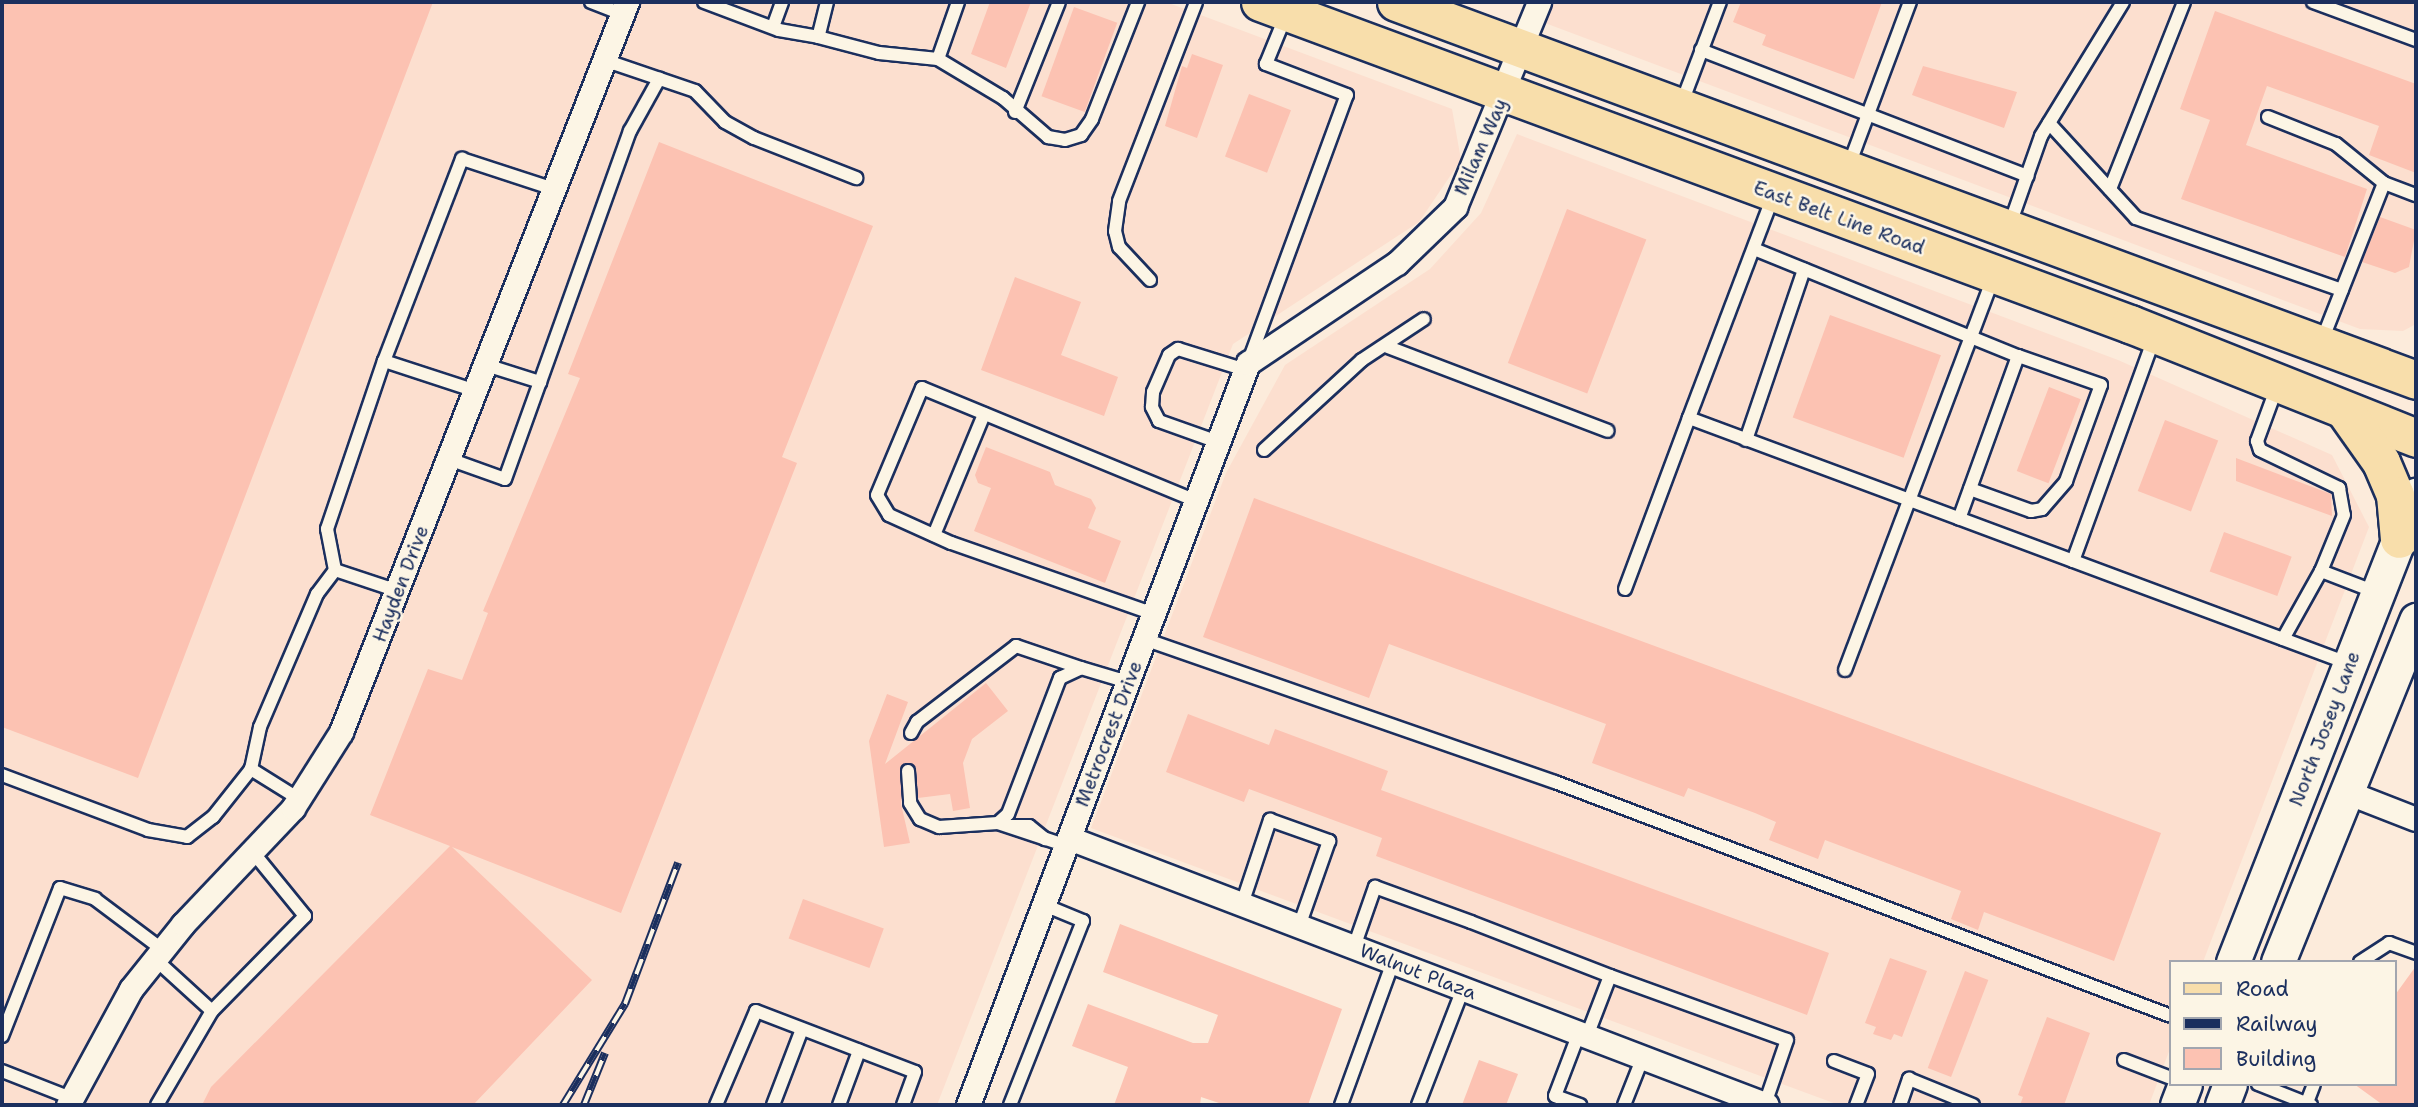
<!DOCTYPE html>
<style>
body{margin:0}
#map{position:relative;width:2418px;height:1107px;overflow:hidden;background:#fcebdb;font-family:"Shantell Sans",sans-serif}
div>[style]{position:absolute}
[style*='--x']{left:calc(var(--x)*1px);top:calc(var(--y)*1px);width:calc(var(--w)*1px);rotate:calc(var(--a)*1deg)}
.built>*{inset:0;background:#fcdfcf}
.building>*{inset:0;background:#fcc2b2;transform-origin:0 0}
.roads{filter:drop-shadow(2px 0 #1b2f5e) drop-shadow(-2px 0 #1b2f5e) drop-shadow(0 2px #1b2f5e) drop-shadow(0 -2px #1b2f5e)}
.lane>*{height:12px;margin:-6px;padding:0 6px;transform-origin:6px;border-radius:6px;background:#fcf5e5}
.street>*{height:23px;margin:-11.5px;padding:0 11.5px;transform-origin:11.5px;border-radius:11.5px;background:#fcf5e5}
.secondary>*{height:33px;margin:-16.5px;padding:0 16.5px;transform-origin:16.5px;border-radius:16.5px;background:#fcf5e5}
.primary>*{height:37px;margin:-18.5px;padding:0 18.5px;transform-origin:18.5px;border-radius:18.5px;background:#f8deab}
.rail>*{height:8px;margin-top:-4px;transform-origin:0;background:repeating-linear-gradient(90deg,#fcf5e5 0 16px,#1b2f5e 0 32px);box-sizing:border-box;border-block:2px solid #1b2f5e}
span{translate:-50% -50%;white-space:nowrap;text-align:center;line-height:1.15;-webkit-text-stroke:5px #fcf5e5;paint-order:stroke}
.street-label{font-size:19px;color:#1b2f5e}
.frame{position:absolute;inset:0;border:4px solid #1b2f5e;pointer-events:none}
.legend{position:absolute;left:2169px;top:960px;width:228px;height:126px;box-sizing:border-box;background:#fcf5e5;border:2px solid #a2a6af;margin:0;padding:9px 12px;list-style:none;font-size:21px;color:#1b2f5e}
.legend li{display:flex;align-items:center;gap:14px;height:35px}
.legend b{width:35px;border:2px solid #a2a6af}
</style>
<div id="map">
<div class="built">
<i style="clip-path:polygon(2px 2px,1166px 2px,1452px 109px,1461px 160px,1419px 222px,1233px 344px,937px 1105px,2px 1105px)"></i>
<i style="clip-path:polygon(1553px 2px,2416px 2px,2416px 324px,2403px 331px,2360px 329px,1545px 23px)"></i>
<i style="clip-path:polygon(1517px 134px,2118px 360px,2332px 455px,2369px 527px,2203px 962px,2171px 962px,2171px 1046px,2149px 1105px,1839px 1105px,1091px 828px,1226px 473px,1285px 365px,1430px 269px,1481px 213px)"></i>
</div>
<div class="building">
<i style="clip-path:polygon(2px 2px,433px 2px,138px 778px,2px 727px)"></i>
<i style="clip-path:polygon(990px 2px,1031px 2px,1006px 68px,971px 54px)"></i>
<i style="clip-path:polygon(1741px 2px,1882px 2px,1854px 79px,1762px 45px,1766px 35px,1733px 22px)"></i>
<i style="left:1074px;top:7px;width:46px;height:95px;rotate:20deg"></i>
<i style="clip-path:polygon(2215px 11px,2416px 84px,2416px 173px,2369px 155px,2379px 126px,2267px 86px,2246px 145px,2367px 189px,2345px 257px,2181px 199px,2210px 120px,2180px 109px)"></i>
<i style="clip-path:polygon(1192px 54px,1223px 65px,1197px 138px,1165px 126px,1182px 66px,1187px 68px)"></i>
<i style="clip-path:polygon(1923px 66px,2017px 92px,2004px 128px,1912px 95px)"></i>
<i style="left:1249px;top:94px;width:45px;height:67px;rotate:21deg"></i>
<i style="clip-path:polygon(659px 142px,873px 226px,782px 457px,797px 463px,621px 913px,452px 847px,592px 980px,473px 1105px,202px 1105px,211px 1087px,450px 846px,370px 815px,428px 669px,462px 680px,488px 613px,483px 611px,580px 378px,568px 374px)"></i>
<i style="left:1567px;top:209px;width:85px;height:165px;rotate:21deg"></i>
<i style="clip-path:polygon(2380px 217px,2416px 230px,2409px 267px,2395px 273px,2362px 262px)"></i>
<i style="clip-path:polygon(1015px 277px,1081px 302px,1061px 355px,1118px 377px,1104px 416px,981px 370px)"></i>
<i style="left:1830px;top:315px;width:118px;height:109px;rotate:20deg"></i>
<i style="left:2049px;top:387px;width:34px;height:90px;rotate:21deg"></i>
<i style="left:2165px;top:420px;width:57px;height:76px;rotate:21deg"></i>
<i style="clip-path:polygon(986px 447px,1050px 472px,1055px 485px,1091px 499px,1096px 508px,1088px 528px,1121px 541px,1105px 583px,974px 531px,991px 488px,978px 483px,975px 475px)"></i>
<i style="clip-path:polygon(2236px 458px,2331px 494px,2332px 516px,2236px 481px)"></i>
<i style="clip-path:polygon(1254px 498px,2161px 833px,2114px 961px,1984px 912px,1978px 930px,1951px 919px,1961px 891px,1825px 840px,1818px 859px,1769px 840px,1776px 822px,1755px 813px,1688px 788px,1684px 797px,1592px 763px,1606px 724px,1389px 644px,1369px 698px,1203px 637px)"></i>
<i style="left:2224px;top:532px;width:72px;height:42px;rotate:20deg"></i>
<i style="clip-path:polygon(986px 683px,1008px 711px,972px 739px,963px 763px,970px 808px,953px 811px,950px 794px,918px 798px,916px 767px,904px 763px,901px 804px,910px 843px,884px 847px,869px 741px,887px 694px,908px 702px,885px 764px)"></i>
<i style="clip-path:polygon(1188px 714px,1269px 745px,1275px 729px,1388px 771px,1381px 790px,1829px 953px,1807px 1015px,1376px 856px,1382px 838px,1249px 789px,1244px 802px,1166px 772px)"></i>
<i style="left:803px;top:899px;width:86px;height:42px;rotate:20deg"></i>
<i style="clip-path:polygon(1120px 924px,1342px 1009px,1308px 1105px,1225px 1105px,1201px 1097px,1200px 1105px,1114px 1105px,1128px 1067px,1072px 1046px,1088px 1004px,1193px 1043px,1208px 1043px,1218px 1015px,1103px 972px)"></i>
<i style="clip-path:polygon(1890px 958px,1927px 971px,1902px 1037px,1894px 1034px,1891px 1040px,1873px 1034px,1876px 1027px,1865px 1023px)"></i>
<i style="clip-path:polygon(2416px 966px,2416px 1105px,2383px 1105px,2354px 1084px,2395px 1084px,2395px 995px)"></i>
<i style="left:1965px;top:971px;width:25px;height:104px;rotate:21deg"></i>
<i style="clip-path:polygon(2047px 1017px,2090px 1033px,2064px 1105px,2020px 1105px,2023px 1097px,2018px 1095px)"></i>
<i style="clip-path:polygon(1479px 1060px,1518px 1074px,1506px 1105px,1462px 1105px)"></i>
</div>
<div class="roads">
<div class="lane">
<i style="--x:591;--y:2;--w:33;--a:21"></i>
<i style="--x:704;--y:2;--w:80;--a:20.5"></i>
<i style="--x:779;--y:30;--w:40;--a:10"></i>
<i style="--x:827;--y:2;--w:36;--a:104"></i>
<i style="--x:818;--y:37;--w:63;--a:14.7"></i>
<i style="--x:879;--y:53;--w:59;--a:5.8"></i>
<i style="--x:958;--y:2;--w:60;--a:109.3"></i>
<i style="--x:938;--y:59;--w:76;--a:31"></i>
<i style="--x:1003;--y:98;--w:60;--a:40.9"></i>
<i style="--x:1048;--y:137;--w:17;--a:10"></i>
<i style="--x:1065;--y:140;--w:17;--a:-17"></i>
<i style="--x:1081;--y:135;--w:19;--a:-55"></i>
<i style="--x:1092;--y:119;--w:126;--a:-68.5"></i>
<i style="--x:2313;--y:2;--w:110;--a:20.3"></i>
<i style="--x:773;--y:27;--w:27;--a:-70"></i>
<i style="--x:1701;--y:50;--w:350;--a:21.1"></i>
<i style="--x:604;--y:60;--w:96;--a:18.8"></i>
<i style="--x:695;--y:91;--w:43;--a:45.9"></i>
<i style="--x:725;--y:122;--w:33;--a:29"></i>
<i style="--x:754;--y:138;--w:110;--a:21.4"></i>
<i style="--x:1681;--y:105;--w:110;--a:-69.3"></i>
<i style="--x:1015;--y:112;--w:118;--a:-68.2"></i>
<i style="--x:2268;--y:117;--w:73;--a:21.7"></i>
<i style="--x:2336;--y:144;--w:62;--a:39.1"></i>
<i style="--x:2049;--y:123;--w:129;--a:47.5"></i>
<i style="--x:2136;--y:218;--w:218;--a:19.3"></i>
<i style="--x:1849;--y:165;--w:174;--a:-69.5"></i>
<i style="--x:2110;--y:189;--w:201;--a:-68.4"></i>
<i style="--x:1774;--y:194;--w:240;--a:110.8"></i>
<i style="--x:1689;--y:418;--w:705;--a:20.41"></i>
<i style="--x:2009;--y:227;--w:96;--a:-70.6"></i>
<i style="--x:2041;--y:136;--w:157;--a:-58.5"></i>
<i style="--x:1754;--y:249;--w:285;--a:22.1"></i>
<i style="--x:2018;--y:356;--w:173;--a:109.9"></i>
<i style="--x:1150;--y:280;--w:45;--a:-133.2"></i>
<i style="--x:1119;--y:247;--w:16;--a:-104"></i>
<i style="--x:1115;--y:231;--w:30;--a:-82"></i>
<i style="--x:1119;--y:201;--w:213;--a:-68.8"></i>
<i style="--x:2321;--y:343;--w:172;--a:-68.5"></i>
<i style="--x:2384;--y:183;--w:34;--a:21"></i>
<i style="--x:1388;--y:347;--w:235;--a:20.9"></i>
<i style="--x:1250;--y:358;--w:280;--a:-69.8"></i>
<i style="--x:1347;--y:95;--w:87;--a:-159.1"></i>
<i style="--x:1266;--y:64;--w:53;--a:-67.8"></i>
<i style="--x:486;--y:365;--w:57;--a:17.5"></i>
<i style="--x:540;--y:382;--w:267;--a:-70.3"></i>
<i style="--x:630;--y:131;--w:60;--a:-60.9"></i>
<i style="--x:2278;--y:384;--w:61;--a:110.2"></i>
<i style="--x:2257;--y:441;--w:9;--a:72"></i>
<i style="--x:2260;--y:450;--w:88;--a:25.7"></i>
<i style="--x:2339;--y:488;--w:27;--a:80"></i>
<i style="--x:2344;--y:515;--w:61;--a:112.3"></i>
<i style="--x:2321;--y:571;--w:61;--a:21.1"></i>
<i style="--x:476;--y:391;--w:97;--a:-161.9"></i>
<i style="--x:384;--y:361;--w:217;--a:-68.9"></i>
<i style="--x:462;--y:159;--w:97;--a:18.1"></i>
<i style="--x:1746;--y:440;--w:180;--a:-71.2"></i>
<i style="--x:1218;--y:442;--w:63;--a:-160.4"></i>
<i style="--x:1159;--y:421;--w:16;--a:-117"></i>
<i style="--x:1152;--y:407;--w:15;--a:-86"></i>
<i style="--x:1153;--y:392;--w:40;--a:-66.6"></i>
<i style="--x:1169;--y:355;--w:11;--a:-34"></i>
<i style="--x:1178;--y:349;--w:71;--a:17.2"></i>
<i style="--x:1264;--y:450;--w:133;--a:-42.6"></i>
<i style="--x:1362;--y:360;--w:74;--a:-33.5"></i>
<i style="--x:449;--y:459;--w:59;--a:19.7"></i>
<i style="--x:505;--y:479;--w:103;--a:-70.2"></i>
<i style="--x:1970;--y:489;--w:65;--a:19.8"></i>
<i style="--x:2031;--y:511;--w:11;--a:-10"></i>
<i style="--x:2042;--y:509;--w:37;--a:-49"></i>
<i style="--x:2066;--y:481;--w:102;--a:-70"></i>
<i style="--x:2101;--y:385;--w:88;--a:-160.7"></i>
<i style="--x:934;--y:535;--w:131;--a:-67.5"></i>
<i style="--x:2073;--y:561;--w:237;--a:-70"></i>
<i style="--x:335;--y:570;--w:42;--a:-101"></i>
<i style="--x:327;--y:529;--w:177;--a:-71.3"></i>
<i style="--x:1625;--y:589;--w:183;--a:-69.5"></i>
<i style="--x:1154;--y:614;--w:215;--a:-160.7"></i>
<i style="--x:951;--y:543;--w:68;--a:-155.7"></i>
<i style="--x:889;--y:515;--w:23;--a:-121"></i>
<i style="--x:877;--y:495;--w:116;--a:-67.2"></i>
<i style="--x:922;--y:388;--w:296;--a:22.4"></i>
<i style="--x:1144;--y:639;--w:435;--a:19.2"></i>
<i style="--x:1555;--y:782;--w:659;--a:20.8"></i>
<i style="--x:2283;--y:639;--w:78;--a:-60.8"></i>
<i style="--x:1845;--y:670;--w:421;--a:-69.3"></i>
<i style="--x:911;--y:733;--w:13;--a:-61"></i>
<i style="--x:917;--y:722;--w:125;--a:-37.5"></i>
<i style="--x:1016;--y:646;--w:69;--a:18.7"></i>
<i style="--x:908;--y:771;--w:32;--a:86"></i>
<i style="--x:910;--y:803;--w:19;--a:58"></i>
<i style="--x:920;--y:819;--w:21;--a:23"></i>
<i style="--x:939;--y:827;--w:59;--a:-3.9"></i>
<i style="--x:998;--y:823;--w:13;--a:-42"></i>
<i style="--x:1008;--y:814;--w:146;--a:-69.1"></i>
<i style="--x:1060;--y:678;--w:23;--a:-25"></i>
<i style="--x:1081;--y:668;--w:49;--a:16.6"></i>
<i style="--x:2;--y:775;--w:156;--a:20.6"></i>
<i style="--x:148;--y:830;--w:40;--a:10"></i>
<i style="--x:187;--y:837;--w:33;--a:-38"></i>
<i style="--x:213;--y:817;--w:61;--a:-51.6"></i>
<i style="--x:299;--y:799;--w:57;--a:-148"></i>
<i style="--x:251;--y:769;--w:43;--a:-77.9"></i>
<i style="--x:260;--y:727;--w:145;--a:-66.8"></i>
<i style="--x:317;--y:594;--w:30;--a:-53"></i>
<i style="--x:335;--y:570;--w:66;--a:18.4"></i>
<i style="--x:998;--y:823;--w:73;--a:18.4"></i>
<i style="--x:1009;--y:826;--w:20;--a:0"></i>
<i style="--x:1029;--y:826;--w:21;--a:39"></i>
<i style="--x:1242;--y:904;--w:89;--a:-71.6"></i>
<i style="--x:1270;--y:820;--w:63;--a:19.6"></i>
<i style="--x:1329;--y:841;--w:90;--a:109.4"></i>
<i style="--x:1354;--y:947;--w:64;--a:-70.7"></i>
<i style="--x:1375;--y:887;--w:102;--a:20"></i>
<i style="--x:1471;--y:922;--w:149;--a:21.2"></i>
<i style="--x:1610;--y:976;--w:64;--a:111"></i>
<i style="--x:155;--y:959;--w:77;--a:42.4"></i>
<i style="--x:212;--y:1011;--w:133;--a:-45.6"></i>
<i style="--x:305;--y:916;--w:84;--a:-129.2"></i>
<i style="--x:2360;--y:962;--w:35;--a:-33"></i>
<i style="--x:2389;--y:943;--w:29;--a:20"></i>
<i style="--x:1610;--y:976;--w:188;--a:19.9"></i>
<i style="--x:1787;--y:1040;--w:68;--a:109"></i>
<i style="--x:1579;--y:1033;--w:67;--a:110.9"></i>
<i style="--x:1555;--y:1096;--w:27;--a:20"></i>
<i style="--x:2;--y:1036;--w:159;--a:-68.6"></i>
<i style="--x:60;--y:888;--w:37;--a:17"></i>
<i style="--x:95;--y:899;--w:85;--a:36.9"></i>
<i style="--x:2124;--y:1060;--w:50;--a:21"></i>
<i style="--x:1834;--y:1061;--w:36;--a:21"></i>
<i style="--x:1868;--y:1074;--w:33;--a:111"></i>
<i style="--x:2;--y:1071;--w:74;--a:21.4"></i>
<i style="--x:2258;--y:1084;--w:57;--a:21.6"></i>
<i style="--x:157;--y:1105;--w:109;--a:-59.7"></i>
<i style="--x:716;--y:1105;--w:102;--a:-66.9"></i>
<i style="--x:756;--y:1011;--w:170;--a:21"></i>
<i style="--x:915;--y:1072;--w:35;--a:110"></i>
<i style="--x:773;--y:1105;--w:81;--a:-69.1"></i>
<i style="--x:839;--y:1105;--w:58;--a:-69.7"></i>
<i style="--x:1010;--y:1105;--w:198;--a:-68.4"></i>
<i style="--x:1083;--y:921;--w:42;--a:-157.7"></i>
<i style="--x:1341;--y:1105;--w:152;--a:-70"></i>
<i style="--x:1418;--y:1105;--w:124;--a:-68.8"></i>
<i style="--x:1624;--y:1105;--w:52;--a:-68.4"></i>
<i style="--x:1900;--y:1105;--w:28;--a:-71"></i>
<i style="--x:1909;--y:1079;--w:69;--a:22.1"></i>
<i style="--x:2306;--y:1105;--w:22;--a:-69"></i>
</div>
<div class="street">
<i style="--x:2344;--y:791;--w:77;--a:21.3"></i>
<i style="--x:1069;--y:838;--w:747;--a:20.93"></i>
<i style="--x:68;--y:1105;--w:132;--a:-61.5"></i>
<i style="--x:131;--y:989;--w:83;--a:-51.3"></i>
<i style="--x:183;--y:924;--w:160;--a:-46.5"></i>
<i style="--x:293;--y:808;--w:90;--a:-57.7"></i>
<i style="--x:341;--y:732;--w:784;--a:-68.61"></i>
<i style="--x:968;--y:1105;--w:793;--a:-69.33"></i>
<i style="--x:1248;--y:363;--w:179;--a:-33.9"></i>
<i style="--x:1397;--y:263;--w:81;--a:-44"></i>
<i style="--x:1455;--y:207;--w:222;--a:-67.7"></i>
</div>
<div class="secondary">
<i style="--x:2233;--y:962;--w:502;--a:-68.6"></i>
<i style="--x:2278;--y:962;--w:369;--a:-68"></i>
<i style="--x:2177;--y:1105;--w:22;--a:-69"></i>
<i style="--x:2222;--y:1105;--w:22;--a:-69"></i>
</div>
<div class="primary">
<i style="--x:1260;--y:2;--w:928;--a:20.31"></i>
<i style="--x:2130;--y:324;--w:308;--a:21.7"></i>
<i style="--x:1396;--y:2;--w:1088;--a:20.33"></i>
<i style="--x:2345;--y:411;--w:62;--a:54.8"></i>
<i style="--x:2381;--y:462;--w:36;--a:67"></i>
<i style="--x:2395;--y:495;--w:44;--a:84.8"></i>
</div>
</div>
<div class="rail">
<i style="--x:563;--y:1105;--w:119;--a:-58.5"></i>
<i style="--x:625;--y:1004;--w:151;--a:-69.4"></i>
<i style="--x:584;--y:1105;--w:56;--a:-68"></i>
</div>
<div class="street-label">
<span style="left:1481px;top:147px;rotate:-66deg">Milam Way</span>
<span style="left:1839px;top:218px;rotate:20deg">East Belt Line Road</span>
<span style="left:401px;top:584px;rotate:-69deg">Hayden Drive</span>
<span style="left:2325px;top:729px;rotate:-69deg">North Josey Lane</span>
<span style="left:1109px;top:734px;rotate:-69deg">Metrocrest Drive</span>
<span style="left:1418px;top:972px;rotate:21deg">Walnut Plaza</span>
</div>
<div class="frame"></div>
<ul class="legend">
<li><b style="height:9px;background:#f8deab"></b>Road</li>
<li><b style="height:9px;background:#1b2f5e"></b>Railway</li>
<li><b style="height:19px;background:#fcc2b2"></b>Building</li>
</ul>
</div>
